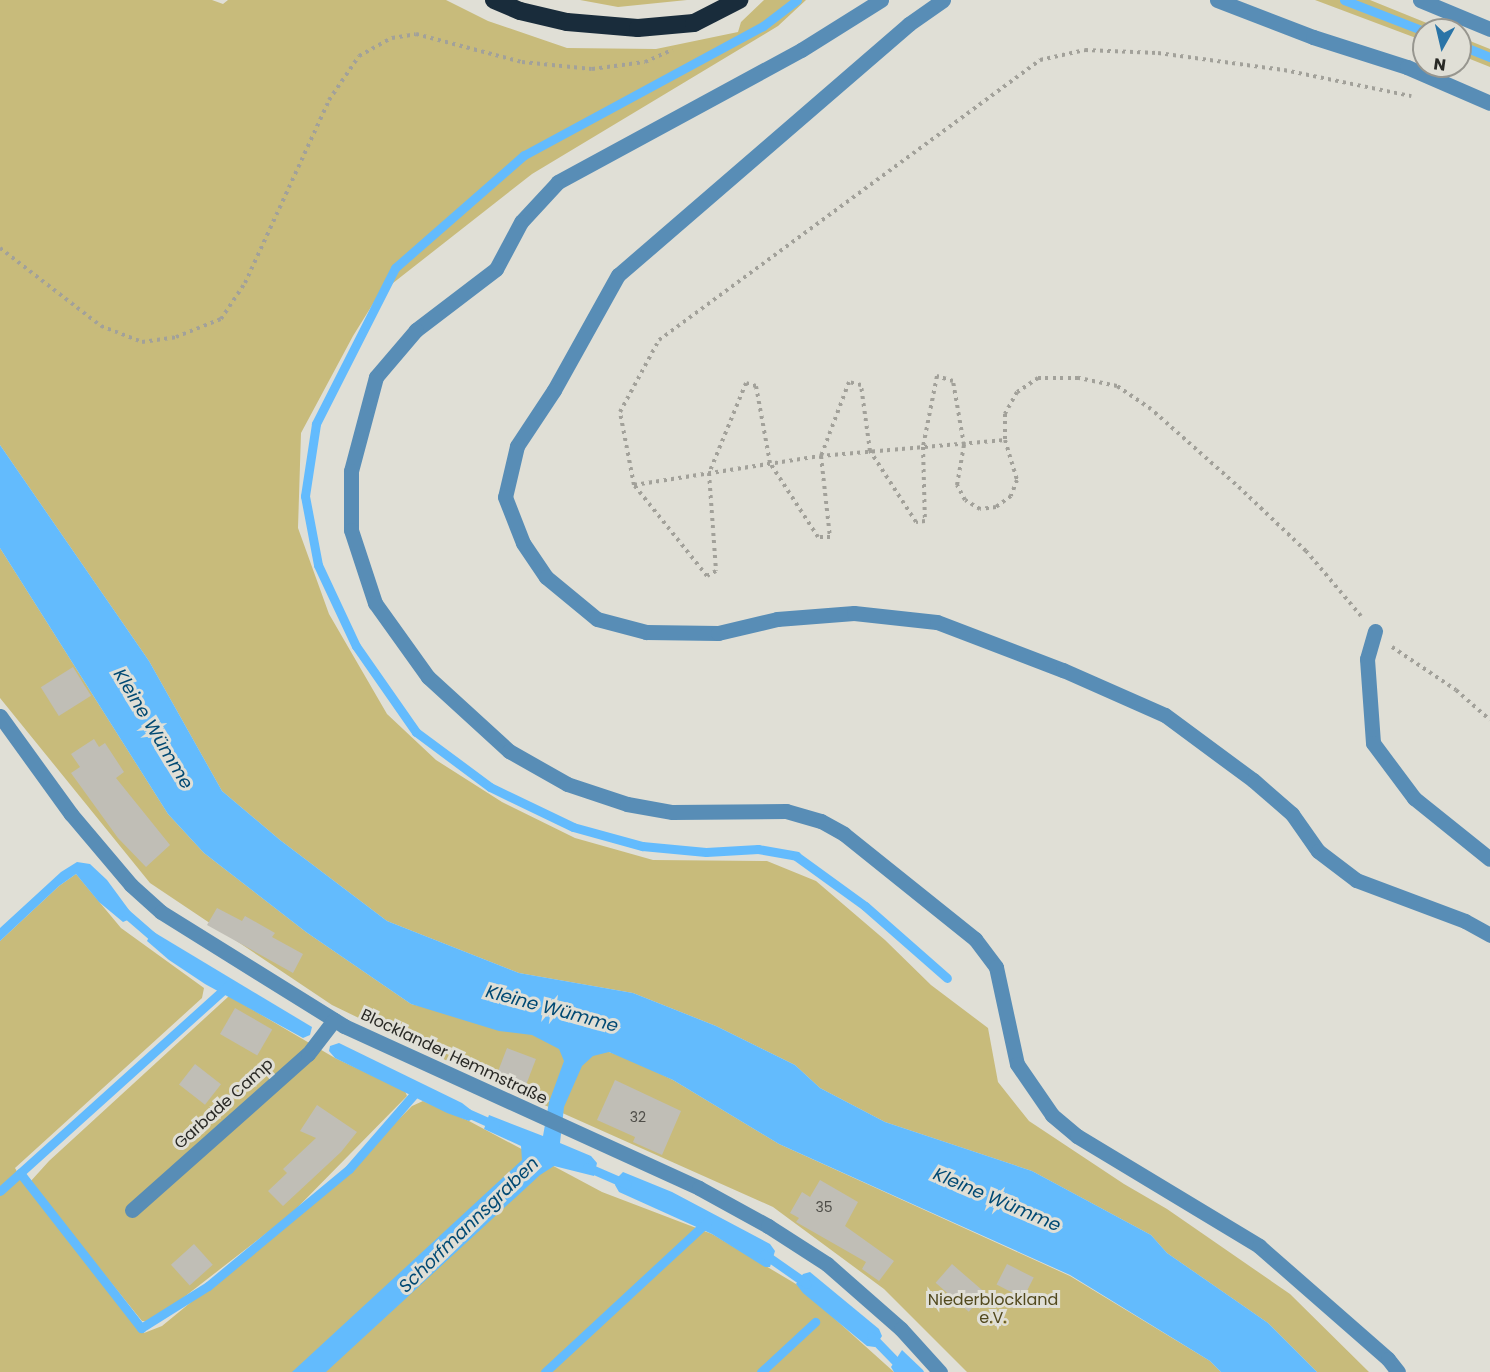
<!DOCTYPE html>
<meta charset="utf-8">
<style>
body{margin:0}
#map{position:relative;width:1490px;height:1372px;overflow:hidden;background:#e0dfd6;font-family:Poppins,sans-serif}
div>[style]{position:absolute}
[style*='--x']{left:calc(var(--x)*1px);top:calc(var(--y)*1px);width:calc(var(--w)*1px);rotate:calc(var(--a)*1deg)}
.green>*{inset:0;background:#c8bb7b}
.water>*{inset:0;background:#63bbfd}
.stream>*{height:9px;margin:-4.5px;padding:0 4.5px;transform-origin:4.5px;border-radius:4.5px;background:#63bbfd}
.building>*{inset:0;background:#c0beb6;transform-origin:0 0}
.path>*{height:4px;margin-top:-2px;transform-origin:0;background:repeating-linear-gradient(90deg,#a2a19a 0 3px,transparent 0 7.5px)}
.minor>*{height:15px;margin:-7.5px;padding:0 7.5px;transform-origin:7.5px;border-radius:7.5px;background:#588db6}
.highway>*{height:18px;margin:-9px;padding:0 9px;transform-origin:9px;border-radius:9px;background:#192c3b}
span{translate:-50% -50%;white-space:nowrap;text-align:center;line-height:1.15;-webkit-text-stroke:6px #e0dfd6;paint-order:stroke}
.number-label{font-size:14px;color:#4f4e49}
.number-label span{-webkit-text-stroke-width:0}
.street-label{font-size:16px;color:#292925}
.park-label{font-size:16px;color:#52491e}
.water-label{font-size:18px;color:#004973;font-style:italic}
.north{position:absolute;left:1412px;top:18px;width:60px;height:60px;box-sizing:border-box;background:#e0dfd6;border:2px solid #97968f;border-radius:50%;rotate:188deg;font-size:16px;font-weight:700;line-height:24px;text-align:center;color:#292925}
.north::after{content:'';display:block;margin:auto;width:21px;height:27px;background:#2a74a7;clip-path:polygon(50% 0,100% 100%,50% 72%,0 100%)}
</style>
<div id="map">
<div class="green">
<i style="clip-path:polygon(0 0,212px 0,223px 4px,228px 0,446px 0,488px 21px,567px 48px,656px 49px,738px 32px,741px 22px,764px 0,806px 0,778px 26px,532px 174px,379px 294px,353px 336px,301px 433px,298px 528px,329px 614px,387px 714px,436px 760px,502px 802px,575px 838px,653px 860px,767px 861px,816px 881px,885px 940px,931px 985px,988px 1028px,998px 1082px,1029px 1121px,1124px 1184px,1167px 1209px,1290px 1294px,1369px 1372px,1317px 1372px,1268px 1323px,1167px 1253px,1151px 1235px,1032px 1171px,885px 1122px,820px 1088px,795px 1065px,716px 1026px,633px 993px,519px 973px,387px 921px,280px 840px,222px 791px,149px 661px,0 445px)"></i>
<i style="clip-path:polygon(580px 0,687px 0,618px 7px)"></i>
<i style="clip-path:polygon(1315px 0,1370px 0,1444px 30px,1424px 30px,1424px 41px)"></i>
<i style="clip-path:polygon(1460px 37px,1490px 49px,1490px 67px,1460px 55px)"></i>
<i style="clip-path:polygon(0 548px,168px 814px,204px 853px,306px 932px,411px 1004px,576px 1041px,627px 1058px,673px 1080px,779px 1144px,1070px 1276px,1210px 1361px,1221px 1372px,967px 1372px,884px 1289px,773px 1207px,464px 1069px,332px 1005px,150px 883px,0 698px)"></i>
<i style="clip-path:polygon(76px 874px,121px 928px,204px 988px,202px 998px,15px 1168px,26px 1187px,144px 1333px,162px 1326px,330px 1188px,412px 1106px,423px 1101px,469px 1121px,602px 1192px,712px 1234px,796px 1284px,894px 1372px,0 1372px,0 941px,59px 886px)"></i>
<i style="clip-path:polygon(229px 996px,335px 1058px,405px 1091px,407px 1096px,291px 1214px,152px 1322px,142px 1321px,30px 1182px,49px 1161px)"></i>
</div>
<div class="water">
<i style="clip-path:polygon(0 445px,149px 661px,222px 791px,280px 840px,387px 921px,519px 973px,633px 993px,716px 1026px,795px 1065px,820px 1088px,885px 1122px,1032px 1171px,1151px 1235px,1167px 1253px,1268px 1323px,1317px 1372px,1221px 1372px,1210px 1361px,1070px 1275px,779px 1144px,673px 1080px,609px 1052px,593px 1056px,582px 1066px,564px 1107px,560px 1143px,591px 1156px,597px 1163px,594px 1176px,554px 1166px,540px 1175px,326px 1372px,292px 1372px,522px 1160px,521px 1146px,484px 1129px,489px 1115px,543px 1136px,549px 1102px,564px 1061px,559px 1049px,532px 1035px,499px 1031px,411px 1004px,306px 932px,204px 853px,168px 814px,0 548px)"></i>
<i style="clip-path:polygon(77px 862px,90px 864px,107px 880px,132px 914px,130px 919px,123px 922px,99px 902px,76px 874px,59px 886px,0 941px,0 928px,61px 872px)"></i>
<i style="clip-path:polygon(152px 931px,312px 1027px,310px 1035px,303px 1038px,205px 984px,169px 960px,147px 941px)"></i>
<i style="clip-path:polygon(339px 1043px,462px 1103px,471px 1110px,472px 1119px,469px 1121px,447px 1113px,335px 1058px,329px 1051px,330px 1046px)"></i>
<i style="clip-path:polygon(623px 1172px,672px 1192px,770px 1244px,775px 1251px,770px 1267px,765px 1267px,712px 1234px,619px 1192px,615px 1185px,616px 1179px)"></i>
<i style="clip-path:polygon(810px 1272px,879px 1329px,882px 1336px,875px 1347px,867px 1346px,803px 1293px,796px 1284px,803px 1274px)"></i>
<i style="clip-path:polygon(902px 1350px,923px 1370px,924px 1372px,894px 1372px,891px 1367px)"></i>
</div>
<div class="stream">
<i style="--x:797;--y:0;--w:43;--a:142.6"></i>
<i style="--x:763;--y:26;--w:272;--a:151.6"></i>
<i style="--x:524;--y:155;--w:171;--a:138.8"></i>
<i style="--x:395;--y:268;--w:175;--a:116.9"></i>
<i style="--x:316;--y:424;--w:73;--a:98.7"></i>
<i style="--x:305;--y:496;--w:70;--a:79.3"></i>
<i style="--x:318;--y:565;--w:89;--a:64.9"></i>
<i style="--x:356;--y:646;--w:105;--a:55.1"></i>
<i style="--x:416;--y:732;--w:92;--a:36.6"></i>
<i style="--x:490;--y:787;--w:92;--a:25.7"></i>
<i style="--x:573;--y:827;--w:72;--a:15.4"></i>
<i style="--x:642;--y:846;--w:64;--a:5.4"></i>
<i style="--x:706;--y:852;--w:52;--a:-3.3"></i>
<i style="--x:758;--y:849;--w:39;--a:10"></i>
<i style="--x:796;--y:856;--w:85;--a:35.9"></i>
<i style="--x:865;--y:906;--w:109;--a:41.3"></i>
<i style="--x:1344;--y:0;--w:86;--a:21.2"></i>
<i style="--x:1460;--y:45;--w:32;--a:22"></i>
<i style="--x:122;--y:910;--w:49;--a:40.9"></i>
<i style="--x:461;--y:1110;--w:37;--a:24"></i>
<i style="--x:587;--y:1167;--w:43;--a:23.6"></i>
<i style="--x:20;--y:1173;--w:197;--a:52"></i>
<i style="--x:141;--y:1328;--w:79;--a:-32.1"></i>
<i style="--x:208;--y:1286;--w:183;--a:-39.7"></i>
<i style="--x:349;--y:1169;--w:102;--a:-49"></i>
<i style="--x:0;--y:1191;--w:307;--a:-42"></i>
<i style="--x:764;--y:1254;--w:52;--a:34.9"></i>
<i style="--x:871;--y:1336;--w:50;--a:45.8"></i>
<i style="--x:545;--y:1372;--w:221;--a:-42.8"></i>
<i style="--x:761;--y:1372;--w:74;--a:-42.8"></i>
</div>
<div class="building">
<i style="left:73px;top:667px;width:34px;height:38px;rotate:58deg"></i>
<i style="clip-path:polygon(94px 739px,99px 747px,105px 743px,124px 772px,116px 778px,170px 845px,146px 867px,118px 838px,71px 773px,80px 767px,71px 754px)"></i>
<i style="clip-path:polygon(217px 908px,242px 921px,245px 916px,275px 933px,272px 937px,303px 954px,293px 973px,207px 925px)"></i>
<i style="left:235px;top:1008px;width:43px;height:30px;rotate:30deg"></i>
<i style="left:507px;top:1048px;width:31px;height:32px;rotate:21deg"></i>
<i style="left:195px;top:1064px;width:33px;height:26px;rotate:38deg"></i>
<i style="clip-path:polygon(615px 1080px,681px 1111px,662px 1155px,633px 1142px,635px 1137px,597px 1120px)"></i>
<i style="clip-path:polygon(317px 1105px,357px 1132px,341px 1152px,283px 1206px,268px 1191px,287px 1173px,283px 1169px,316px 1138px,300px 1131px)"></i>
<i style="clip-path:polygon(820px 1180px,858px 1202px,845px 1226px,894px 1261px,879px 1281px,862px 1269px,866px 1262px,796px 1222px,799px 1218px,790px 1213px,802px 1192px,810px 1197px)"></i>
<i style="left:194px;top:1244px;width:28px;height:31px;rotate:48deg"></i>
<i style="left:952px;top:1264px;width:44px;height:25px;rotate:41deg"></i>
<i style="left:1007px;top:1264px;width:30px;height:23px;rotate:27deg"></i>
</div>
<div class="path">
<i style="--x:0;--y:248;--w:128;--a:37.7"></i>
<i style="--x:101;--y:326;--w:44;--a:21.3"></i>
<i style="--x:142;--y:342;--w:34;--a:-8"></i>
<i style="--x:176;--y:337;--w:48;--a:-21.8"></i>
<i style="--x:221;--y:319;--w:43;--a:-56.3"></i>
<i style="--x:245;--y:283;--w:201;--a:-65.3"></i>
<i style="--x:329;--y:100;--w:53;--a:-55.7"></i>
<i style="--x:359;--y:56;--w:38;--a:-29"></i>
<i style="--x:392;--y:38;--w:24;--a:-9"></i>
<i style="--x:416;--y:34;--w:110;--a:14.8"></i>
<i style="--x:522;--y:62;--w:70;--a:5.7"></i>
<i style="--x:592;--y:69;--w:53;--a:-7.5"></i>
<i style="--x:645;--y:62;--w:30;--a:-24"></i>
<i style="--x:634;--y:485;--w:188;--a:-8.9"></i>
<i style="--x:820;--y:456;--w:186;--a:-4.9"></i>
<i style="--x:1361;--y:616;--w:85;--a:-130.2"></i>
<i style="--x:1306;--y:551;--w:90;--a:-136.4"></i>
<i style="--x:1241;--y:489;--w:120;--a:-138.4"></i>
<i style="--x:1151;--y:409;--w:41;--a:-145.9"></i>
<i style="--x:1117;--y:386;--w:40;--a:-168"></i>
<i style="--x:1078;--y:378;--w:40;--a:180"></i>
<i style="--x:1038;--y:378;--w:25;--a:146"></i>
<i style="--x:1017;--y:392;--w:25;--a:119"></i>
<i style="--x:1005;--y:414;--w:26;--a:90"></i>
<i style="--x:1005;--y:440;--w:42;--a:73.3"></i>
<i style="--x:1017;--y:480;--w:17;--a:111"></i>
<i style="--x:1011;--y:496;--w:19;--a:144"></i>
<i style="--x:996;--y:507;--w:16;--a:173"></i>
<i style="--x:980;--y:509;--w:17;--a:-149"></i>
<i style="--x:965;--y:500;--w:17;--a:-118"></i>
<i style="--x:957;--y:485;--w:41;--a:-80.1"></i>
<i style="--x:964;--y:445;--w:65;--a:-99.8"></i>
<i style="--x:953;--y:381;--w:17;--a:-163"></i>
<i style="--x:937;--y:376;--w:72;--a:101.2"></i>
<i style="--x:923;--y:447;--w:74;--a:88.5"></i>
<i style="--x:925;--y:521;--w:9;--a:174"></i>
<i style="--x:916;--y:522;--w:85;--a:-122.9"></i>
<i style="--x:870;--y:451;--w:67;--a:-97.8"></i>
<i style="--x:861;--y:385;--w:12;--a:-166"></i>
<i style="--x:849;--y:382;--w:79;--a:110.7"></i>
<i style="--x:821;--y:456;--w:81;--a:83.7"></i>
<i style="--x:830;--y:537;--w:12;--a:180"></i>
<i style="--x:818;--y:537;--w:88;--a:-123"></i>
<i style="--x:770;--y:463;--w:78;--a:-100.3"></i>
<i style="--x:756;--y:386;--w:10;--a:-163"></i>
<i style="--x:746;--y:383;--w:97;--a:112.3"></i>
<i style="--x:709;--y:473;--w:98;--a:85.9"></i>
<i style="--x:716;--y:571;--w:10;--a:151"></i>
<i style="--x:707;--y:576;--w:117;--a:-128.7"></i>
<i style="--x:634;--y:485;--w:74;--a:-100.9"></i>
<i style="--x:620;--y:412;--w:82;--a:-61.6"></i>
<i style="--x:659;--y:340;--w:473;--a:-36.3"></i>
<i style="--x:1040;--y:60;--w:46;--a:-12.5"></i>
<i style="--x:1085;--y:50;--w:73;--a:2.4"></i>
<i style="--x:1158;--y:53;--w:127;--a:7.7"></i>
<i style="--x:1284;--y:70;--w:130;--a:11.6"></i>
<i style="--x:1392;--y:647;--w:77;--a:33.9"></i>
<i style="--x:1456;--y:690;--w:45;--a:41.4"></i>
</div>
<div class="minor">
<i style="--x:881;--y:0;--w:94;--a:148"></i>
<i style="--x:801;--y:50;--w:277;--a:151.5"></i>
<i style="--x:558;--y:182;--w:54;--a:132.8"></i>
<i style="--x:521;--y:222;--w:53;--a:118"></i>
<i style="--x:496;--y:269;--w:101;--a:142.7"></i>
<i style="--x:416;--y:330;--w:62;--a:130.4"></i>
<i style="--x:376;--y:377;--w:97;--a:104.9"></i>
<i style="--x:351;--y:471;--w:59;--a:90"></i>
<i style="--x:351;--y:530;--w:77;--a:71.8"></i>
<i style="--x:375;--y:603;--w:91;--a:54.4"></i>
<i style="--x:428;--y:677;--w:110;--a:42.4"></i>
<i style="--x:509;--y:751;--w:67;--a:29.6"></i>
<i style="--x:567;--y:784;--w:63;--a:18.4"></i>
<i style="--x:627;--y:804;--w:46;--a:10.1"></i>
<i style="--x:672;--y:812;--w:114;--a:-0.5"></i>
<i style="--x:786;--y:811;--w:36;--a:16"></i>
<i style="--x:821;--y:821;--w:26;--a:29"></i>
<i style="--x:844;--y:834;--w:168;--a:38.7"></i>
<i style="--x:975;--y:939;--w:35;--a:53"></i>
<i style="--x:996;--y:967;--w:99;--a:77.8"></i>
<i style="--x:1017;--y:1064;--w:62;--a:55.5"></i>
<i style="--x:1052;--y:1115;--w:33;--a:40"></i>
<i style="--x:1077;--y:1136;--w:213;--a:31.1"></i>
<i style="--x:1259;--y:1246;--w:171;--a:41.2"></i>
<i style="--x:1388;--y:1359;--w:16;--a:52"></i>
<i style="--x:943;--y:0;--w:42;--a:144.8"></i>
<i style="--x:909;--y:24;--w:384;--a:139.2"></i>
<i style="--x:618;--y:275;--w:132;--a:119.1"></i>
<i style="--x:554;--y:390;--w:67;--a:123.5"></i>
<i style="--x:517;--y:446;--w:52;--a:103.2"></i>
<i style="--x:505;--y:497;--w:49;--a:68.6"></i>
<i style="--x:523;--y:543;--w:41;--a:55.9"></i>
<i style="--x:546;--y:577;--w:66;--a:39.5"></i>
<i style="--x:597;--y:619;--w:51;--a:14.9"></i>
<i style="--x:646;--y:632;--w:72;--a:0.8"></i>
<i style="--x:718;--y:633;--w:61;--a:-13.3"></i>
<i style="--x:777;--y:619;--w:77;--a:-4.5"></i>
<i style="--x:854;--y:613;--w:83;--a:6.2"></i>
<i style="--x:937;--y:622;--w:135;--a:20.9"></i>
<i style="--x:1063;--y:670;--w:111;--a:23.8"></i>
<i style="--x:1165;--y:715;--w:109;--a:36.5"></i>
<i style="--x:1253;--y:780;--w:52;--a:41.1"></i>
<i style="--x:1292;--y:814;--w:45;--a:54.9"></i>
<i style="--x:1318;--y:851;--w:48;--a:37.3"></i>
<i style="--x:1356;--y:880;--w:116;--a:20.6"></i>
<i style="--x:1465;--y:921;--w:29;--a:29"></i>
<i style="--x:1217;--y:0;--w:103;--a:21.1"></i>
<i style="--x:1313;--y:37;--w:99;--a:17.7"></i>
<i style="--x:1407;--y:67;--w:90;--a:23.4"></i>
<i style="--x:1420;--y:0;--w:76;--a:22.5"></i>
<i style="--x:1375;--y:631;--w:29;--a:106"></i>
<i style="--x:1367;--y:659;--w:84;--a:85.9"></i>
<i style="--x:1373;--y:743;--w:69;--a:53.3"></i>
<i style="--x:1414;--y:798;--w:97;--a:38.8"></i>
<i style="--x:0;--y:716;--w:121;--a:54.1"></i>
<i style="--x:71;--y:814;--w:93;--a:49.8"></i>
<i style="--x:131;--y:885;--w:40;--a:42"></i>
<i style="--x:161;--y:912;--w:216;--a:31.9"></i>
<i style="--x:344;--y:1026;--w:390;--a:24.5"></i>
<i style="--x:699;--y:1188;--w:79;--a:28.8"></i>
<i style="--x:768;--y:1226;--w:70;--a:32.8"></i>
<i style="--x:827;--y:1264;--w:98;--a:41.3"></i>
<i style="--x:901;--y:1329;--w:58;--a:47.8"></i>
<i style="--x:132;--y:1210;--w:235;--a:-41.6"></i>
<i style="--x:308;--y:1054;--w:43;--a:-52.6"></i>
</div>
<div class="highway">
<i style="--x:494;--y:0;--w:28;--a:23"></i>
<i style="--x:520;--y:11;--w:48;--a:13.2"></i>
<i style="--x:567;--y:22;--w:71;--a:4.8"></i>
<i style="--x:638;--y:28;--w:56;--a:-5.1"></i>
<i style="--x:694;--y:23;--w:51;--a:-27.1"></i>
</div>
<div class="number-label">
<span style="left:638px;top:1117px">32</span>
<span style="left:824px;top:1207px">35</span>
</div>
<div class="street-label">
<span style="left:454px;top:1057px;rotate:25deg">Blocklander Hemmstraße</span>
<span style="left:224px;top:1104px;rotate:-42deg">Garbade Camp</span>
</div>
<div class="park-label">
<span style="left:993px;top:1309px">Niederblockland<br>e.V.</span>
</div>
<div class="water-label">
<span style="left:153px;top:729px;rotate:59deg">Kleine Wümme</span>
<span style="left:552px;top:1009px;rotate:15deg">Kleine Wümme</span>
<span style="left:997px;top:1200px;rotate:23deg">Kleine Wümme</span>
<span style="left:469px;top:1225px;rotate:-44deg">Schorfmannsgraben</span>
</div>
<div class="north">N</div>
</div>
